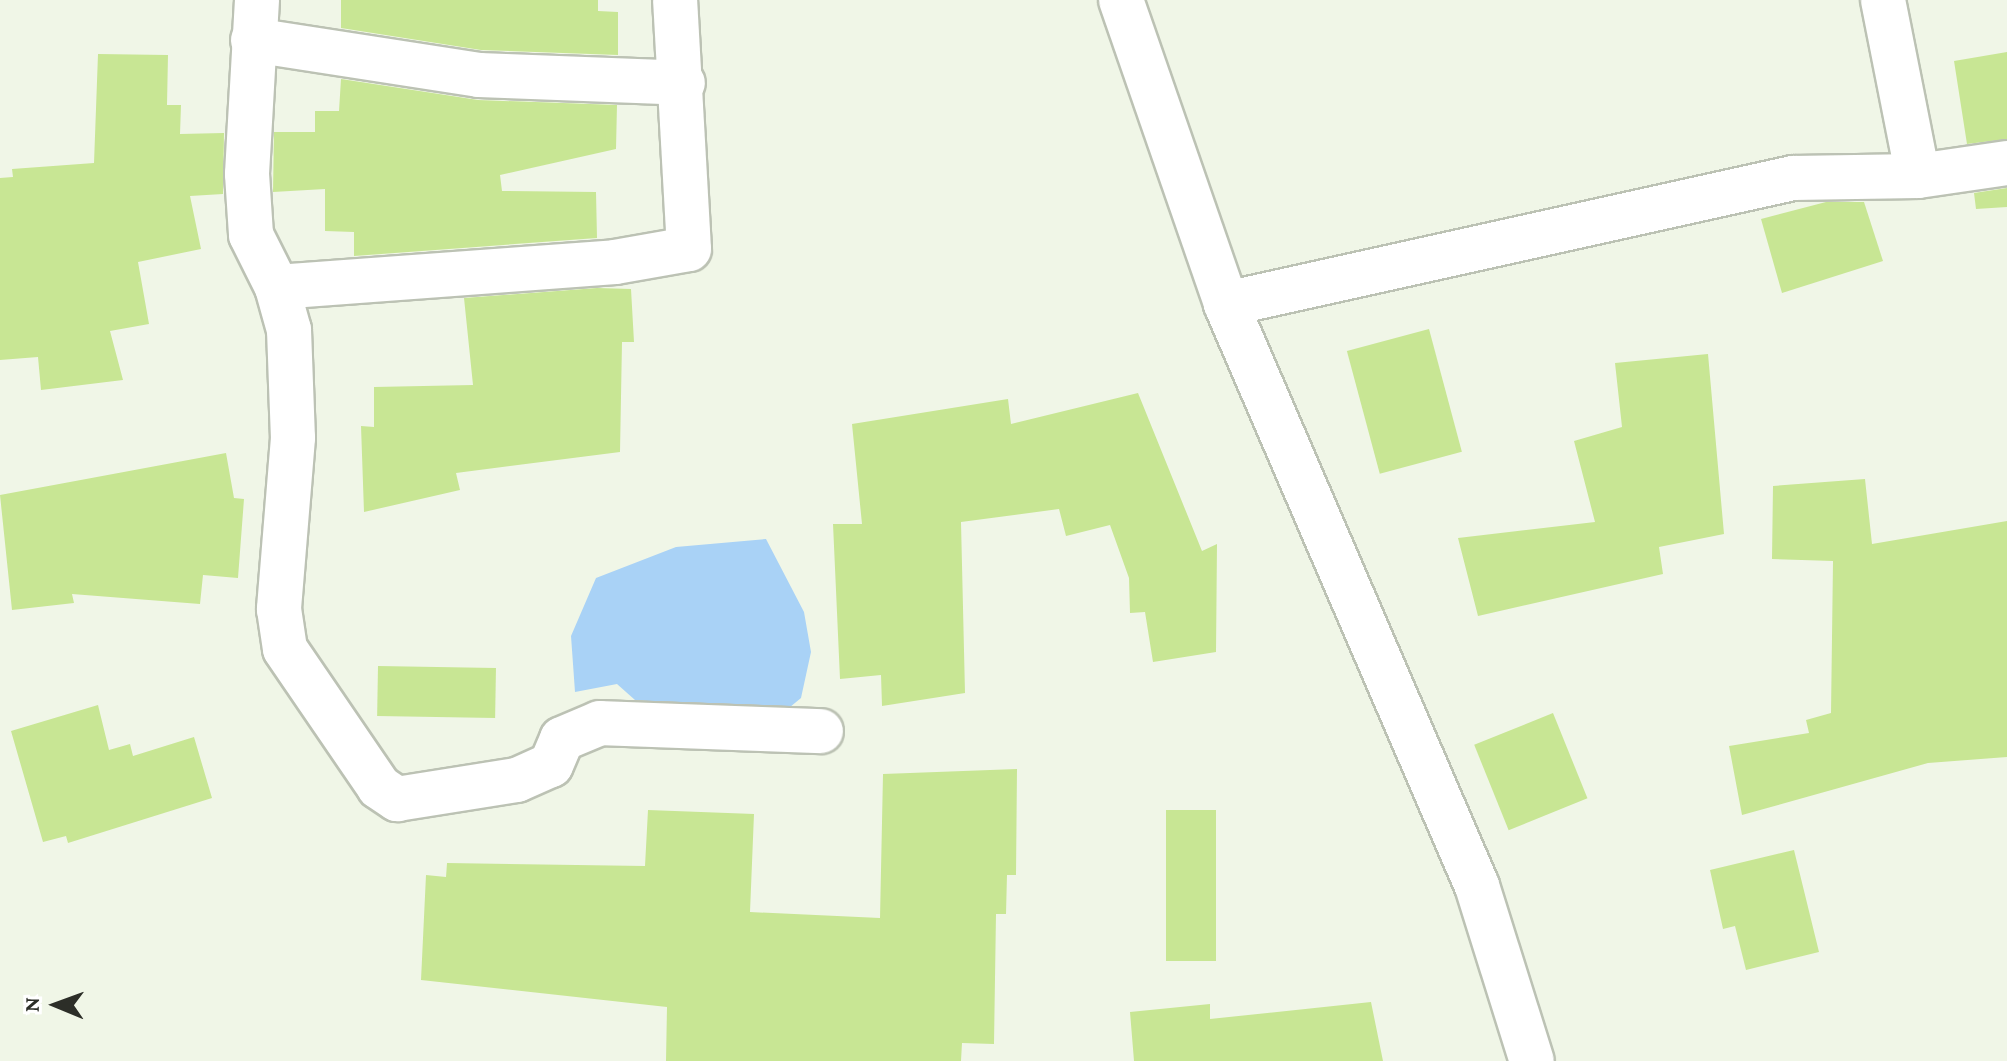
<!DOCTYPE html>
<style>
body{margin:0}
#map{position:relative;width:2007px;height:1061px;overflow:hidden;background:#f0f6e7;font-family:"Crimson Pro",serif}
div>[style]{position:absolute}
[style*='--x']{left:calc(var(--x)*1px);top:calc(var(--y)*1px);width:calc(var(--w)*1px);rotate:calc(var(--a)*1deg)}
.water>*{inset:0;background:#a9d2f6}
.building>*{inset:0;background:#c8e694;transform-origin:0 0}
.roads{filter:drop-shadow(2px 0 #bcc2b4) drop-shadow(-2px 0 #bcc2b4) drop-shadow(0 2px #bcc2b4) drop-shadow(0 -2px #bcc2b4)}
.street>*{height:44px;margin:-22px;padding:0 22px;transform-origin:22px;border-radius:22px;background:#fff}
span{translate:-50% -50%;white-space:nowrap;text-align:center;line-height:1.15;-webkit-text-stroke:6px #fff;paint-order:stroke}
.north{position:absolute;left:16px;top:965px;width:80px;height:80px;-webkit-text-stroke:6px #fff;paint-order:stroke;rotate:271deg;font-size:22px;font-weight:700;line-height:32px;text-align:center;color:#2c2e28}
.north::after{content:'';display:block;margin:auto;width:28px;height:36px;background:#2c2e28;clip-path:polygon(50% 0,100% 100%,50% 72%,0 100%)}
</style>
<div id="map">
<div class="water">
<i style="clip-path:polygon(766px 539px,804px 612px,811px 652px,801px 698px,784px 712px,635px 700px,617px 684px,575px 692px,571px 636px,596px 578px,676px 547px)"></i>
</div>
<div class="building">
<i style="clip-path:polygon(341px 0,598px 0,598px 11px,618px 12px,618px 55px,481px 50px,341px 28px)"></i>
<i style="clip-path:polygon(2007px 52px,2007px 139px,1967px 144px,1954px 61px)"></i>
<i style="clip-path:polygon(98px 54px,168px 55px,167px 105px,181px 105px,180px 134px,224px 133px,223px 194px,190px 196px,201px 249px,138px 262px,149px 324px,110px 331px,123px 380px,41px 390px,38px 357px,0 360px,0 178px,13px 177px,12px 169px,94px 163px)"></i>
<i style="clip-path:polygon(341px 79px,478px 100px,617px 105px,616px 149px,500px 175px,502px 191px,596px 192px,597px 238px,354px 256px,354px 232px,325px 231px,325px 189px,273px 192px,274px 132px,315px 132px,315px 111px,339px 111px)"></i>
<i style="clip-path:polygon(2007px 188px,2007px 207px,1976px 209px,1974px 193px)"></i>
<i style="clip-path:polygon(1826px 202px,1864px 202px,1883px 261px,1782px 293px,1761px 219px)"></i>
<i style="clip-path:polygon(597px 288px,631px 289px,634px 342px,622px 342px,620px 452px,456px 473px,460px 490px,364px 512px,361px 426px,374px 427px,374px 387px,473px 385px,464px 298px)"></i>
<i style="left:1429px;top:329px;width:127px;height:85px;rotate:75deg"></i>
<i style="clip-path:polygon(1708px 354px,1724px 534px,1659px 547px,1663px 574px,1478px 616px,1458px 538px,1595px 522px,1574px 441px,1622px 427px,1615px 363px)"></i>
<i style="clip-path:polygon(1138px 393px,1202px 551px,1217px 544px,1216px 652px,1153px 662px,1145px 612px,1130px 613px,1129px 578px,1110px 525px,1066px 536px,1059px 509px,961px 522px,965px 693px,882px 706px,881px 675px,840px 679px,833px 524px,862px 524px,852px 424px,1008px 399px,1011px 424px)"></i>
<i style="clip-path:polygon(226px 453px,234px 498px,244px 499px,238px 578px,203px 575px,200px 604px,72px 594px,74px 603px,12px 610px,0 495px)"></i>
<i style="clip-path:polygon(1865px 479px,1872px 544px,2007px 521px,2007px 757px,1928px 763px,1742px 815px,1729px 746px,1809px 733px,1806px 720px,1831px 713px,1833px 561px,1772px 559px,1773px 486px)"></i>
<i style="left:378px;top:666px;width:118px;height:50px;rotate:1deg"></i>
<i style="clip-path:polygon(98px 705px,109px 750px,130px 744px,133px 756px,194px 737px,212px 798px,68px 843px,66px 836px,43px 842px,11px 731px)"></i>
<i style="left:1553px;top:713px;width:92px;height:85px;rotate:68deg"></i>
<i style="clip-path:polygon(1017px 769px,1016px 875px,1007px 875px,1006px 914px,996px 914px,994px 1044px,962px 1043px,961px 1061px,666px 1061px,667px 1007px,421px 980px,426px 875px,446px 877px,447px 863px,645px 866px,648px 810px,754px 814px,750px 912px,880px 918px,883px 774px)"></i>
<i style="left:1166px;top:810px;width:50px;height:151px"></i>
<i style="clip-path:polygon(1794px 850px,1819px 952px,1746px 970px,1735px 926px,1723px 929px,1710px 870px)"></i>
<i style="clip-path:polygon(1371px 1002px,1383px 1061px,1134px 1061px,1130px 1012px,1210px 1004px,1210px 1019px)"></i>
</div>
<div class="roads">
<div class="street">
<i style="--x:257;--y:0;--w:174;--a:93.3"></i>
<i style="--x:247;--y:174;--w:61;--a:86.2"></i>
<i style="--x:251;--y:235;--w:58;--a:63.4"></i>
<i style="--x:277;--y:287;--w:45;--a:74.4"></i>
<i style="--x:289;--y:330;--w:108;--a:87.9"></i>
<i style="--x:293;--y:438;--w:172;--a:94.7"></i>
<i style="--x:279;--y:609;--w:40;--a:81.5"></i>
<i style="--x:285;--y:649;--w:167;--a:55.7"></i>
<i style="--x:379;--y:787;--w:22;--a:34"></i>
<i style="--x:397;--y:799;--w:121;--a:-9"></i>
<i style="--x:517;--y:780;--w:37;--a:-24"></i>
<i style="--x:551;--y:765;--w:28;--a:-67"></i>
<i style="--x:562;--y:739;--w:41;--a:-22.8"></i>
<i style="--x:600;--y:723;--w:221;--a:2.1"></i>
<i style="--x:1121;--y:0;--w:322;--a:70.9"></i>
<i style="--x:1226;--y:304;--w:634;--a:66.67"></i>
<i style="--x:1477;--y:886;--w:183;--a:72.6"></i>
<i style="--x:1883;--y:0;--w:179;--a:78.8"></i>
<i style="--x:253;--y:40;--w:229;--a:8.8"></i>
<i style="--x:479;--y:75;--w:204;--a:2.2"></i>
<i style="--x:277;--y:287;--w:339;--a:-4.2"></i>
<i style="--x:615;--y:262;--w:75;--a:-10"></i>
<i style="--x:689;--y:249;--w:249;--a:-93.2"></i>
<i style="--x:1226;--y:304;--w:581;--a:-12.53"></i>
<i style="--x:1793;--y:178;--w:125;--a:-0.9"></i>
<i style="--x:1918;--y:176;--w:90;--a:-8.3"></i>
</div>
</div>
<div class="north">N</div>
</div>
